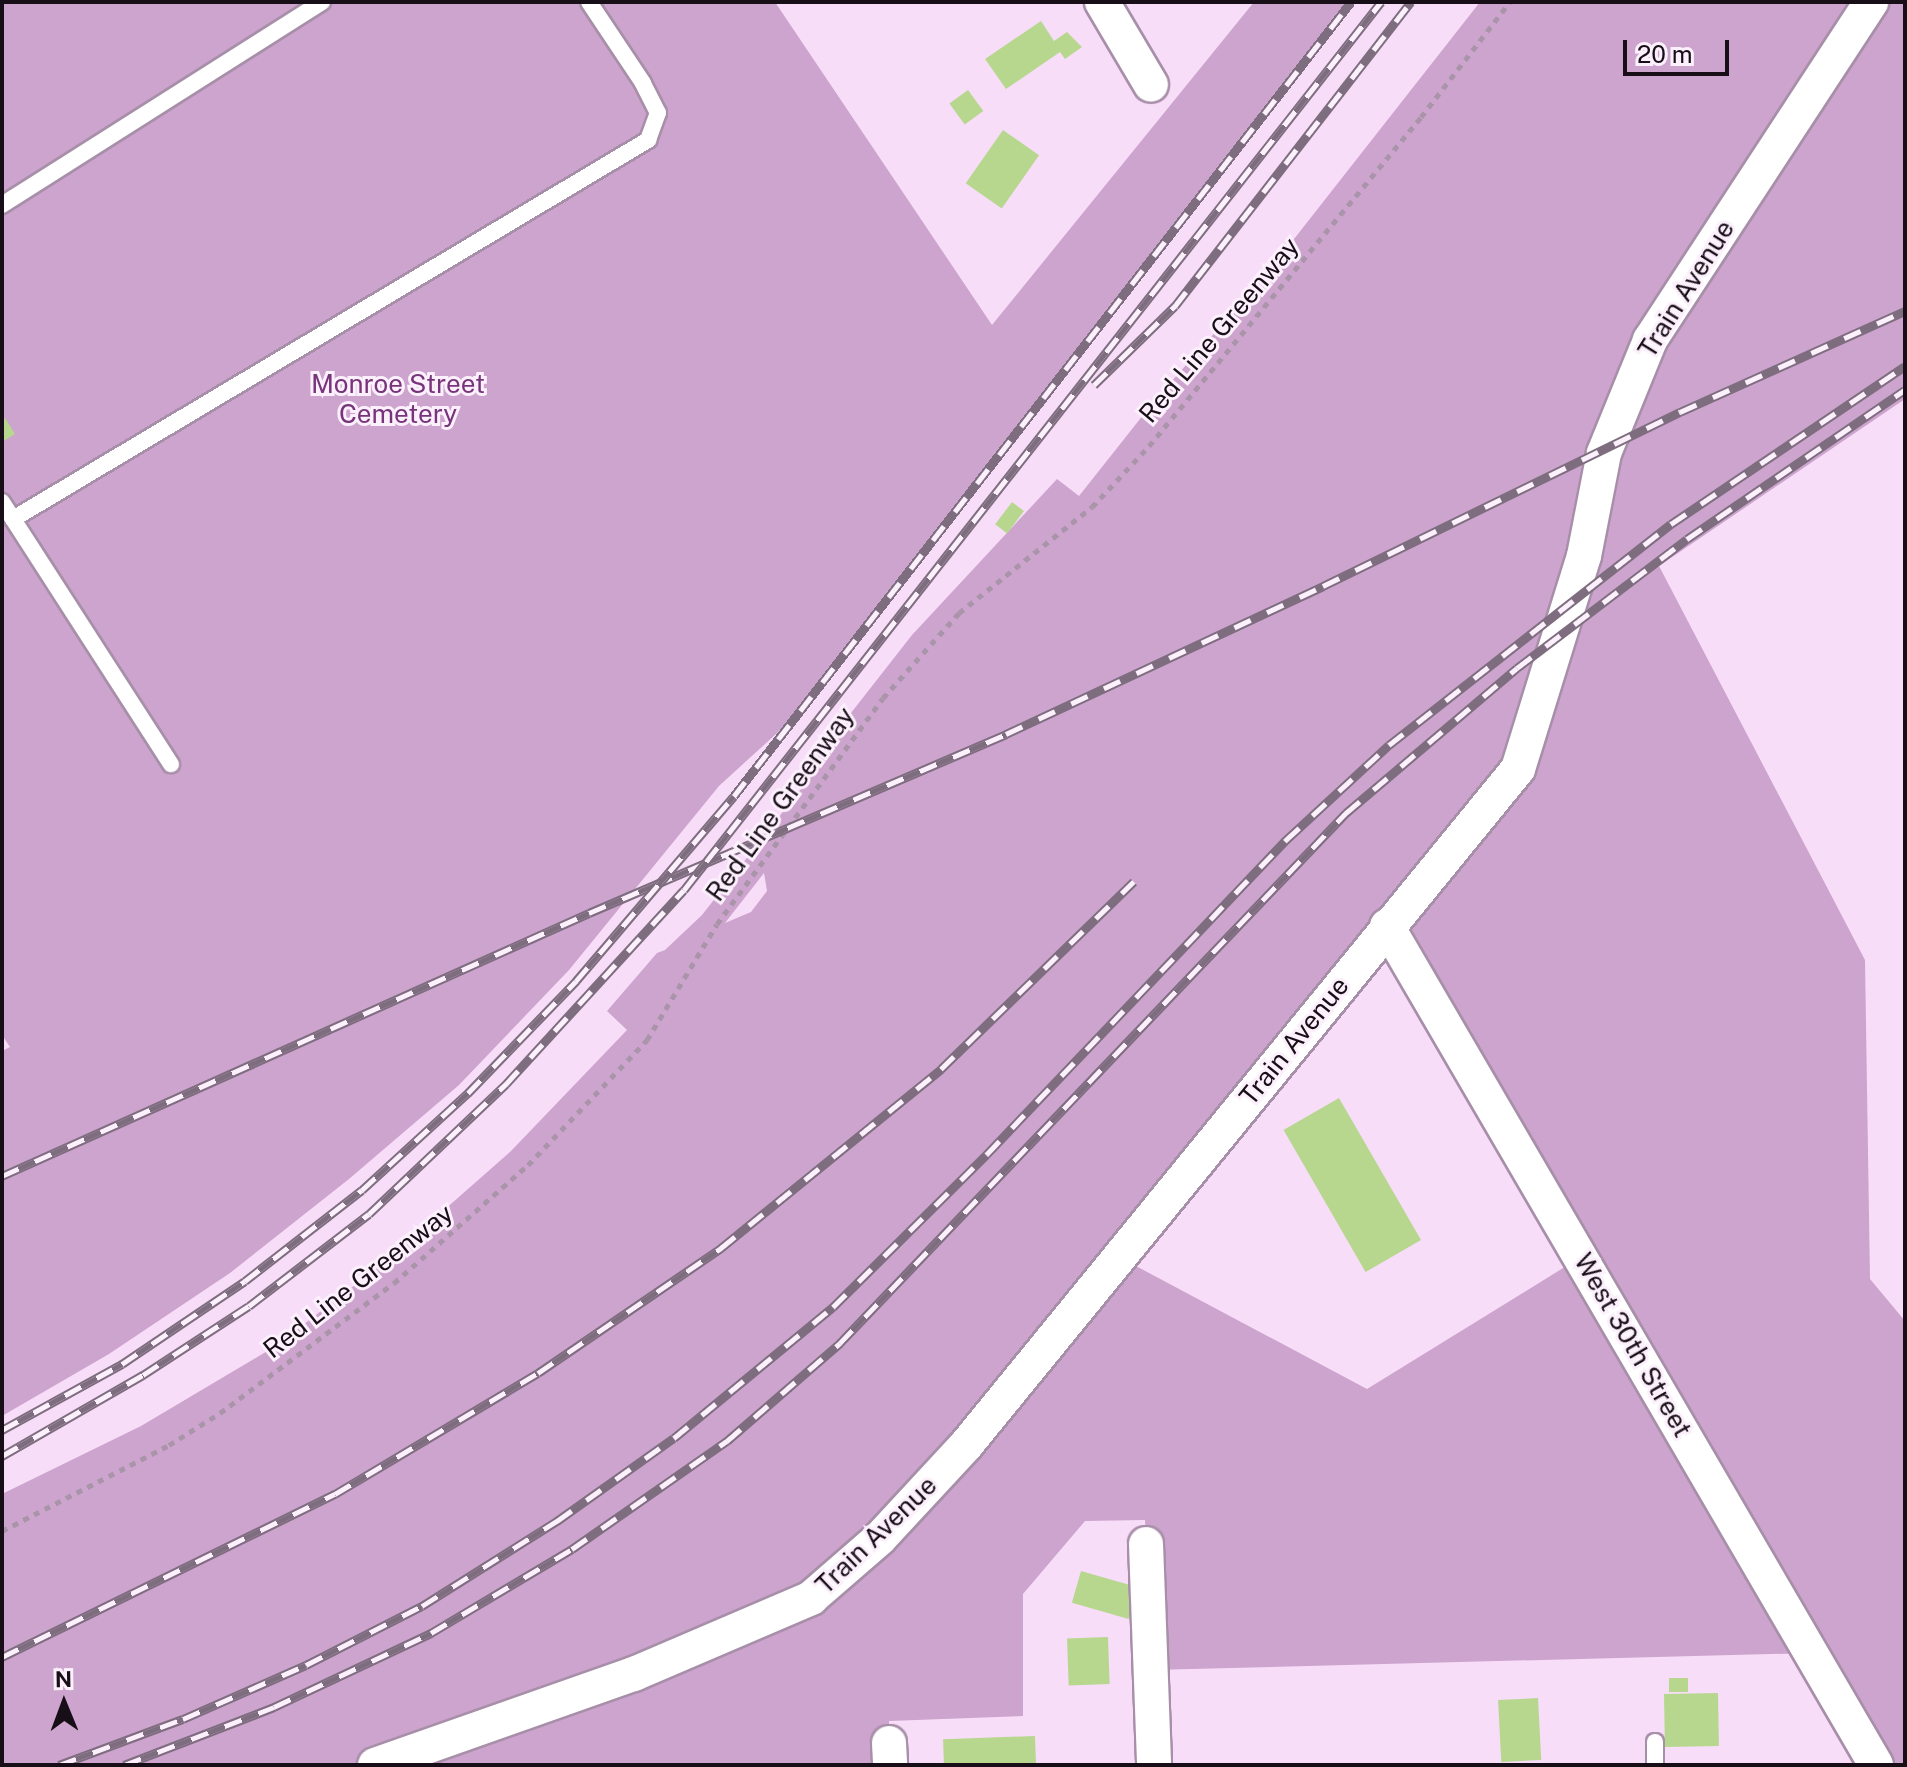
<!DOCTYPE html>
<style>
body{margin:0}
#map{position:relative;width:1907px;height:1767px;overflow:hidden;background:#f8ddf9;font-family:"Public Sans",sans-serif}
div>[style]{position:absolute}
[style*='--x']{left:calc(var(--x)*1px);top:calc(var(--y)*1px);width:calc(var(--w)*1px);rotate:calc(var(--a)*1deg)}
.green>*{inset:0;background:#cca4cd}
.building>*{inset:0;background:#b6d78d;transform-origin:0 0}
.path>*{height:5px;margin-top:-2.5px;transform-origin:0;background:repeating-linear-gradient(90deg,#a994aa 0 6px,transparent 0 12px)}
.roads{filter:drop-shadow(2px 0 #a88fa9) drop-shadow(-2px 0 #a88fa9) drop-shadow(0 2px #a88fa9) drop-shadow(0 -2px #a88fa9)}
.service>*{height:16px;margin:-8px;padding:0 8px;transform-origin:8px;border-radius:8px;background:#fff}
.minor>*{height:34px;margin:-17px;padding:0 17px;transform-origin:17px;border-radius:17px;background:#fff}
.rail>*{height:9px;margin-top:-4.5px;transform-origin:0;background:repeating-linear-gradient(90deg,#fbf0fb 0 18px,#7e6d7f 0 36px);box-sizing:border-box;border-block:2px solid #7e6d7f}
span{translate:-50% -50%;white-space:nowrap;text-align:center;line-height:1.15;-webkit-text-stroke:6px #fbf0fb;paint-order:stroke}
.street-label{font-size:26px;color:#170e17}
.park-label{font-size:26px;color:#77347b}
.frame{position:absolute;inset:0;border:4px solid #170e17;pointer-events:none}
.north{position:absolute;left:24px;top:1663px;width:80px;height:80px;-webkit-text-stroke:6px #fbf0fb;paint-order:stroke;rotate:359deg;font-size:22px;font-weight:700;line-height:32px;text-align:center;color:#170e17}
.north::after{content:'';display:block;margin:auto;width:28px;height:36px;background:#170e17;clip-path:polygon(50% 0,100% 100%,50% 72%,0 100%)}
.scale{position:absolute;left:1623px;top:40px;width:106px;height:36px;box-sizing:border-box;border:4px solid #170e17;border-top:0;padding-left:10px;font-size:24px;line-height:28px;white-space:nowrap;color:#170e17;-webkit-text-stroke:6px #fbf0fb;paint-order:stroke}
</style>
<div id="map">
<div class="green">
<i style="clip-path:polygon(2px 2px,775px 2px,992px 325px,1254px 2px,1351px 2px,800px 712px,719px 786px,569px 970px,459px 1085px,349px 1179px,230px 1273px,109px 1354px,2px 1416px,2px 1051px,10px 1047px,2px 1035px)"></i>
<i style="clip-path:polygon(evenodd,1480px 2px,1905px 2px,1905px 399px,1659px 566px,1865px 960px,1870px 1279px,1905px 1321px,1905px 1765px,1876px 1765px,1813px 1653px,1151px 1670px,1145px 1520px,1085px 1521px,1023px 1594px,1023px 1716px,889px 1721px,890px 1765px,435px 1765px,435px 1745px,375px 1765px,2px 1765px,2px 1494px,141px 1426px,274px 1347px,385px 1262px,511px 1151px,627px 1030px,607px 1011px,657px 953px,665px 950px,702px 915px,818px 767px,804px 773px,912px 635px,1057px 479px,1079px 496px,1155px 400px,1265px 276px,1480px 2px,764px 873px,767px 891px,751px 912px,725px 923px,764px 873px,1480px 2px,1387px 926px,1581px 1257px,1367px 1389px,1119px 1257px,1387px 926px)"></i>
</div>
<div class="building">
<i style="clip-path:polygon(1041px 21px,1054px 41px,1067px 32px,1082px 47px,1065px 59px,1060px 52px,1006px 89px,985px 59px)"></i>
<i style="left:968px;top:90px;width:26px;height:23px;rotate:54deg"></i>
<i style="left:1003px;top:130px;width:44px;height:65px;rotate:35deg"></i>
<i style="clip-path:polygon(5px 418px,15px 434px,2px 442px,2px 420px)"></i>
<i style="left:1012px;top:502px;width:15px;height:28px;rotate:37deg"></i>
<i style="left:1339px;top:1098px;width:164px;height:64px;rotate:60deg"></i>
<i style="left:1081px;top:1571px;width:59px;height:33px;rotate:16deg"></i>
<i style="left:1108px;top:1637px;width:47px;height:41px;rotate:88deg"></i>
<i style="left:1669px;top:1678px;width:19px;height:14px"></i>
<i style="left:1718px;top:1693px;width:53px;height:54px;rotate:89deg"></i>
<i style="left:1538px;top:1698px;width:62px;height:40px;rotate:87deg"></i>
<i style="left:1035px;top:1736px;width:29px;height:92px;rotate:88deg"></i>
</div>
<div class="path">
<i style="--x:2;--y:1531;--w:188;--a:-27.2"></i>
<i style="--x:169;--y:1445;--w:60;--a:-32.1"></i>
<i style="--x:220;--y:1413;--w:217;--a:-36.8"></i>
<i style="--x:394;--y:1283;--w:179;--a:-41.4"></i>
<i style="--x:528;--y:1165;--w:173;--a:-46.4"></i>
<i style="--x:647;--y:1040;--w:135;--a:-58.9"></i>
<i style="--x:717;--y:924;--w:280;--a:-53.7"></i>
<i style="--x:883;--y:698;--w:114;--a:-48.2"></i>
<i style="--x:959;--y:613;--w:170;--a:-38.6"></i>
<i style="--x:1092;--y:507;--w:83;--a:-46.9"></i>
<i style="--x:1149;--y:446;--w:427;--a:-50.4"></i>
<i style="--x:1421;--y:117;--w:145;--a:-52.3"></i>
</div>
<div class="roads">
<div class="service">
<i style="--x:2;--y:205;--w:379;--a:-32.4"></i>
<i style="--x:2;--y:502;--w:312;--a:57.2"></i>
<i style="--x:13;--y:519;--w:740;--a:-30.83"></i>
<i style="--x:648;--y:140;--w:29;--a:-70"></i>
<i style="--x:658;--y:113;--w:34;--a:-117"></i>
<i style="--x:643;--y:83;--w:97;--a:-123.7"></i>
<i style="--x:1655;--y:1742;--w:23;--a:90"></i>
</div>
<div class="minor">
<i style="--x:1102;--y:2;--w:96;--a:59.4"></i>
<i style="--x:1387;--y:926;--w:971;--a:59.76"></i>
<i style="--x:1146;--y:1544;--w:221;--a:87.9"></i>
<i style="--x:889;--y:1743;--w:22;--a:87"></i>
<i style="--x:375;--y:1765;--w:275;--a:-19.4"></i>
<i style="--x:634;--y:1674;--w:193;--a:-23.2"></i>
<i style="--x:811;--y:1598;--w:91;--a:-41"></i>
<i style="--x:880;--y:1538;--w:128;--a:-47.2"></i>
<i style="--x:967;--y:1444;--w:871;--a:-50.78"></i>
<i style="--x:1518;--y:769;--w:223;--a:-72.8"></i>
<i style="--x:1584;--y:556;--w:105;--a:-79"></i>
<i style="--x:1604;--y:453;--w:122;--a:-67.8"></i>
<i style="--x:1650;--y:340;--w:404;--a:-56.8"></i>
</div>
</div>
<div class="rail">
<i style="--x:1094;--y:385;--w:113;--a:-44.3"></i>
<i style="--x:1175;--y:306;--w:385;--a:-52.2"></i>
<i style="--x:2;--y:1176;--w:643;--a:-24.13"></i>
<i style="--x:589;--y:913;--w:454;--a:-23.2"></i>
<i style="--x:1006;--y:734;--w:350;--a:-25"></i>
<i style="--x:1323;--y:586;--w:397;--a:-26"></i>
<i style="--x:1680;--y:412;--w:247;--a:-24.2"></i>
<i style="--x:2;--y:1430;--w:137;--a:-28.8"></i>
<i style="--x:122;--y:1364;--w:148;--a:-34"></i>
<i style="--x:245;--y:1281;--w:148;--a:-37.9"></i>
<i style="--x:362;--y:1190;--w:144;--a:-42.5"></i>
<i style="--x:468;--y:1093;--w:156;--a:-46"></i>
<i style="--x:576;--y:981;--w:243;--a:-49.5"></i>
<i style="--x:734;--y:796;--w:1006;--a:-52.15"></i>
<i style="--x:2;--y:1456;--w:163;--a:-29.9"></i>
<i style="--x:143;--y:1375;--w:126;--a:-33.1"></i>
<i style="--x:249;--y:1306;--w:151;--a:-37.5"></i>
<i style="--x:369;--y:1214;--w:189;--a:-43.5"></i>
<i style="--x:506;--y:1084;--w:263;--a:-47.5"></i>
<i style="--x:684;--y:890;--w:1129;--a:-51.87"></i>
<i style="--x:2;--y:1657;--w:371;--a:-26.1"></i>
<i style="--x:335;--y:1494;--w:236;--a:-30.8"></i>
<i style="--x:538;--y:1373;--w:222;--a:-34.3"></i>
<i style="--x:721;--y:1248;--w:284;--a:-39.1"></i>
<i style="--x:941;--y:1069;--w:269;--a:-44.2"></i>
<i style="--x:59;--y:1765;--w:132;--a:-20.4"></i>
<i style="--x:183;--y:1719;--w:134;--a:-23.7"></i>
<i style="--x:306;--y:1665;--w:130;--a:-27"></i>
<i style="--x:422;--y:1606;--w:160;--a:-32.2"></i>
<i style="--x:557;--y:1521;--w:143;--a:-35.4"></i>
<i style="--x:674;--y:1438;--w:206;--a:-39.5"></i>
<i style="--x:833;--y:1307;--w:217;--a:-44.8"></i>
<i style="--x:987;--y:1154;--w:434;--a:-46.4"></i>
<i style="--x:1286;--y:840;--w:140;--a:-42.7"></i>
<i style="--x:1389;--y:745;--w:358;--a:-38.1"></i>
<i style="--x:1671;--y:524;--w:282;--a:-34"></i>
<i style="--x:124;--y:1765;--w:161;--a:-21.1"></i>
<i style="--x:274;--y:1707;--w:174;--a:-25.2"></i>
<i style="--x:431;--y:1633;--w:164;--a:-30.8"></i>
<i style="--x:572;--y:1549;--w:189;--a:-34.9"></i>
<i style="--x:727;--y:1441;--w:150;--a:-40.9"></i>
<i style="--x:840;--y:1343;--w:733;--a:-46.33"></i>
<i style="--x:1346;--y:813;--w:224;--a:-40.3"></i>
<i style="--x:1517;--y:668;--w:213;--a:-37.2"></i>
<i style="--x:1687;--y:539;--w:264;--a:-34.4"></i>
</div>
<div class="street-label">
<span style="left:1686px;top:289px;rotate:-58deg">Train Avenue</span>
<span style="left:1219px;top:330px;rotate:-50deg">Red Line Greenway</span>
<span style="left:780px;top:804px;rotate:-54deg">Red Line Greenway</span>
<span style="left:1294px;top:1041px;rotate:-51deg">Train Avenue</span>
<span style="left:358px;top:1281px;rotate:-38deg">Red Line Greenway</span>
<span style="left:1633px;top:1345px;rotate:60deg">West 30th Street</span>
<span style="left:876px;top:1535px;rotate:-44deg">Train Avenue</span>
</div>
<div class="park-label">
<span style="left:398px;top:399px">Monroe Street<br>Cemetery</span>
</div>
<div class="frame"></div>
<div class="north">N</div>
<div class="scale">20 m</div>
</div>
